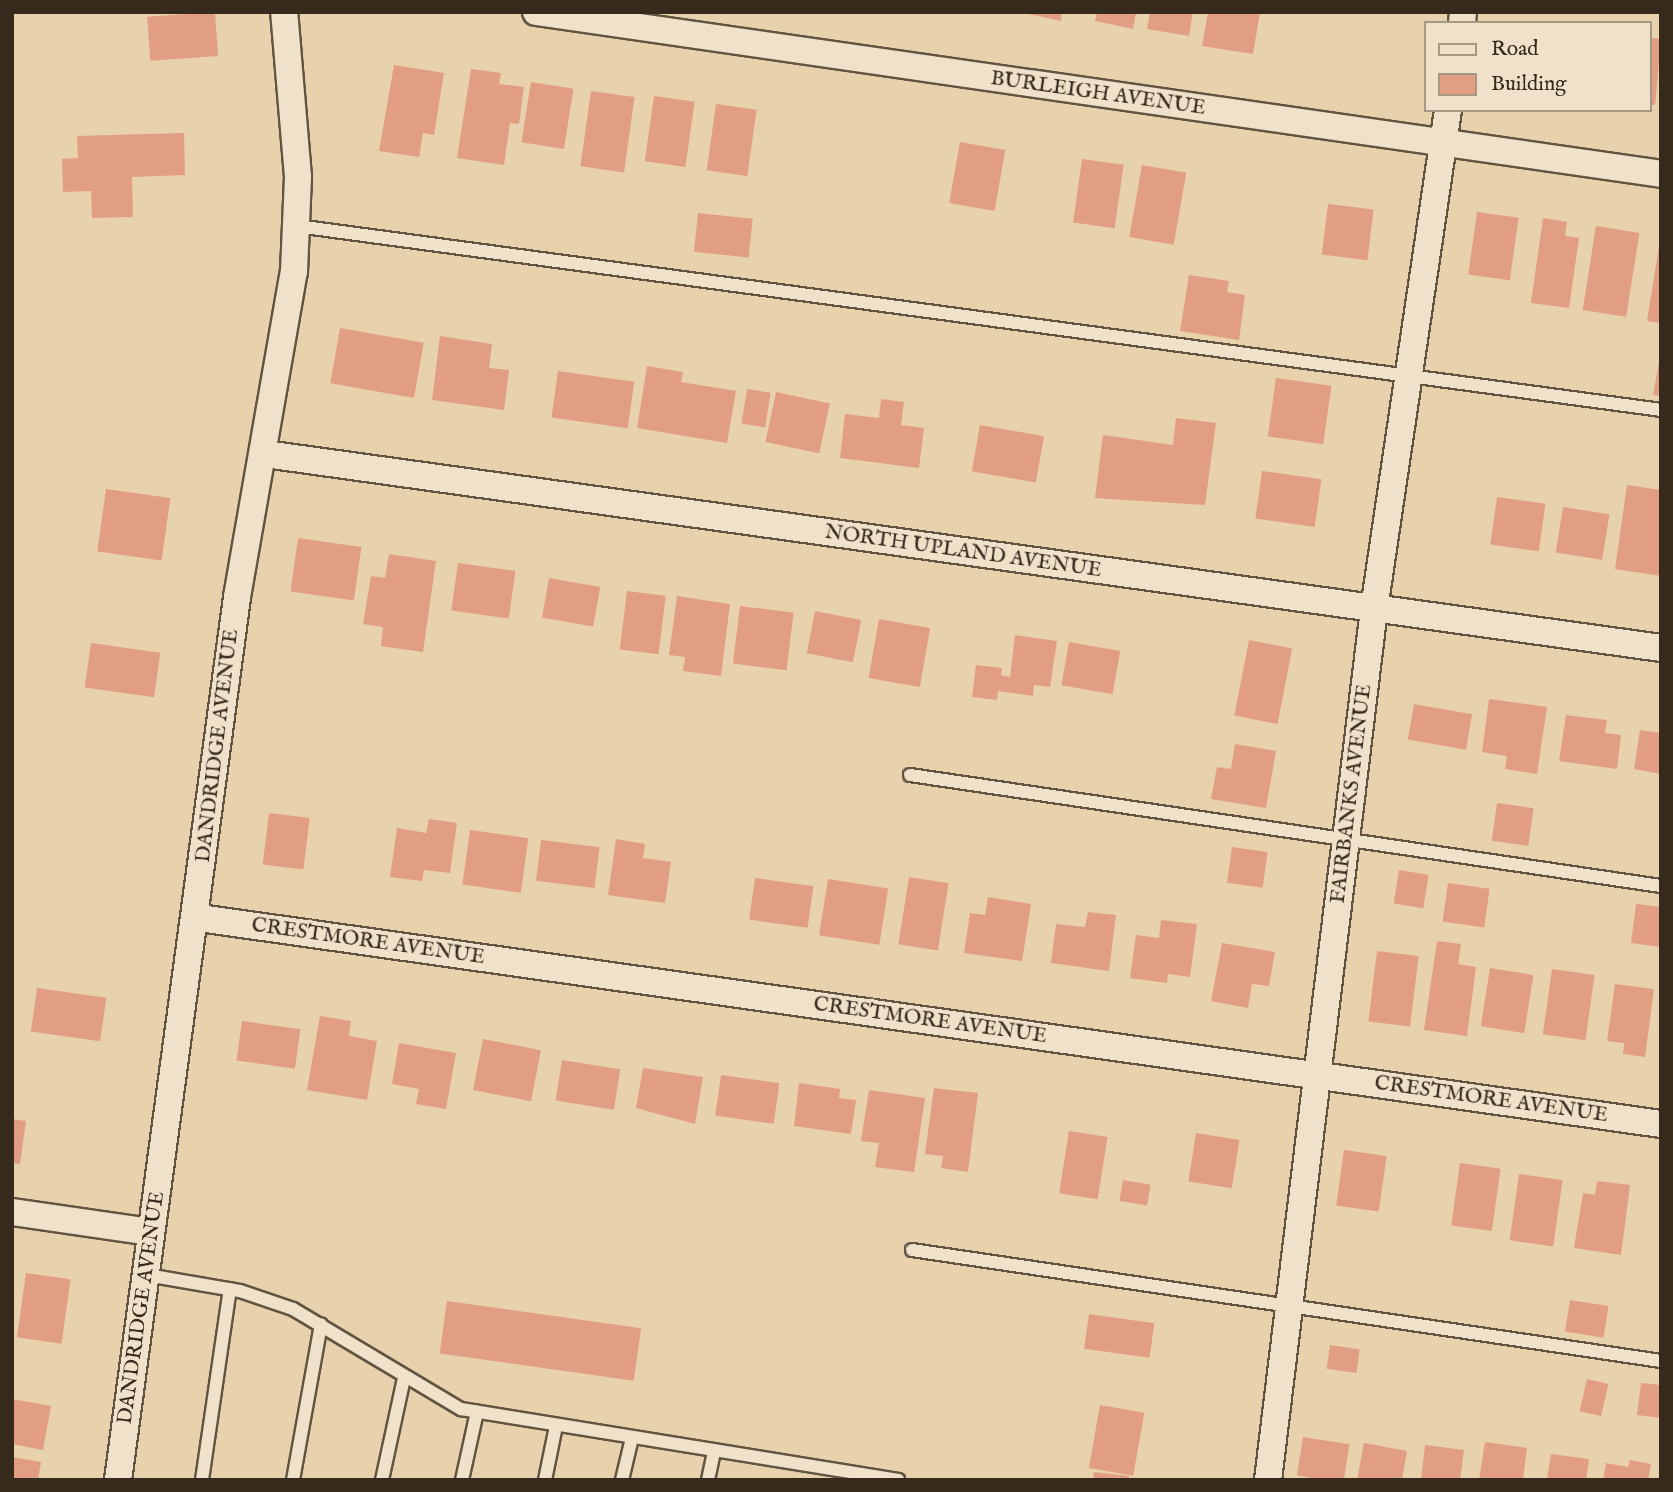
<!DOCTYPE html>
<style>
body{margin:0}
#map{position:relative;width:1673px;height:1492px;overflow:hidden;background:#e8d1ad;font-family:"IM FELL English",serif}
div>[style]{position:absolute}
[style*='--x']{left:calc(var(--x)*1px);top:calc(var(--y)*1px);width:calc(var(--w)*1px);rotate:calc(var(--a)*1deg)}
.building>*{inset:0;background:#e29e83;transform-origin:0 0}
.roads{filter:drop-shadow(2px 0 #625440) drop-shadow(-2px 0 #625440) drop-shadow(0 2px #625440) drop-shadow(0 -2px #625440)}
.lane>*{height:12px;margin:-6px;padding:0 6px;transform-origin:6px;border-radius:6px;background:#f0e1ca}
.street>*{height:26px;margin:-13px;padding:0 13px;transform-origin:13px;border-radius:13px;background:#f0e1ca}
span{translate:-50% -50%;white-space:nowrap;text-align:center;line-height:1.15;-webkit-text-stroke:6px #f0e1ca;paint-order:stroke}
.street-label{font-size:21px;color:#352a1c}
.frame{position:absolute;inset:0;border:14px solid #352a1c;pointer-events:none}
.legend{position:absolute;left:1424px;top:21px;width:228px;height:91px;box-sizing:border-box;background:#f0e1ca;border:2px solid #a59884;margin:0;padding:9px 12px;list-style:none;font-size:21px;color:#352a1c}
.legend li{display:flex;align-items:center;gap:14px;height:35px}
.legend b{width:35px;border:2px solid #a59884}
</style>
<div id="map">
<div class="building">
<i style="left:215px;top:12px;width:44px;height:68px;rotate:86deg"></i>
<i style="clip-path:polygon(1019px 12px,1062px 12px,1061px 21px)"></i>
<i style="clip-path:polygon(1097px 12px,1136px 12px,1133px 29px,1095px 21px)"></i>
<i style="clip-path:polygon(1150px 12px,1193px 12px,1189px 36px,1147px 29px)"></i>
<i style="clip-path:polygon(1208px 12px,1260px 12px,1253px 54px,1202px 46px)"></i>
<i style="left:1650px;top:38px;width:11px;height:66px;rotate:5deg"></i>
<i style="clip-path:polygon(394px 65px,444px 73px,434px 135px,423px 133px,419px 157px,379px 151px)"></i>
<i style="clip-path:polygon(471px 69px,501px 73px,499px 84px,524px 87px,519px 124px,510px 123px,504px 165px,457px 158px)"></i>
<i style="left:531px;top:82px;width:43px;height:61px;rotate:9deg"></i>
<i style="left:591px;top:91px;width:44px;height:76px;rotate:8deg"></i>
<i style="left:654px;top:96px;width:41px;height:66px;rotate:8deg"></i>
<i style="left:716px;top:104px;width:41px;height:67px;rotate:8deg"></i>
<i style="clip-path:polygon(184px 133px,185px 175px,132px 177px,133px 217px,92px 218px,91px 191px,63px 192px,62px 159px,78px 158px,77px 136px)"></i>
<i style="left:960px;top:142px;width:46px;height:62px;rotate:10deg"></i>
<i style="left:1082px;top:159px;width:42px;height:64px;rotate:8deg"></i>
<i style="left:1142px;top:165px;width:45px;height:73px;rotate:10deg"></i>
<i style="left:1328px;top:204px;width:46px;height:51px;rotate:7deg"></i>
<i style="left:1477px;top:212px;width:42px;height:63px;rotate:8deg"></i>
<i style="left:698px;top:213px;width:55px;height:39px;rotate:6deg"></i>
<i style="clip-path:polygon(1543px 218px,1567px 222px,1565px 236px,1579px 238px,1569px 308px,1531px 303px)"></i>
<i style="left:1596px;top:226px;width:44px;height:85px;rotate:9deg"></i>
<i style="clip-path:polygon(1661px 234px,1661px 323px,1647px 321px)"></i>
<i style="clip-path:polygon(1189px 275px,1229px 281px,1227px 292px,1245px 295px,1239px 340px,1180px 331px)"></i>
<i style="left:340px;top:328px;width:85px;height:56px;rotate:10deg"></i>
<i style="clip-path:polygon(440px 336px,492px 344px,489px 368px,509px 370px,504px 410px,432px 400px)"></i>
<i style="clip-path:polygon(1661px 352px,1661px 396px,1653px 395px)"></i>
<i style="clip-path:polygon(647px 366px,683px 372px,681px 382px,736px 391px,727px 443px,637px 428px)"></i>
<i style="left:558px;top:371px;width:77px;height:47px;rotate:8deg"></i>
<i style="left:1276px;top:378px;width:56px;height:59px;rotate:8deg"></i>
<i style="left:747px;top:389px;width:24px;height:35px;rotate:9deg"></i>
<i style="left:776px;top:392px;width:55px;height:51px;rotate:12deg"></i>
<i style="clip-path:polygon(881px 399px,904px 402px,901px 425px,924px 428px,919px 468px,840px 458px,845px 414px,879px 418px)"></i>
<i style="clip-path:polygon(1176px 418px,1216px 423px,1205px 505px,1095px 498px,1103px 435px,1173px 445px)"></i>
<i style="left:980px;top:425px;width:65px;height:47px;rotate:10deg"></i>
<i style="left:1262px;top:471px;width:60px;height:48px;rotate:8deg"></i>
<i style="clip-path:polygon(1627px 485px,1661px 490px,1661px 576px,1615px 569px)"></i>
<i style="left:106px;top:489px;width:65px;height:63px;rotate:8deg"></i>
<i style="left:1497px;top:497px;width:49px;height:48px;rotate:8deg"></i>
<i style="left:1563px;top:507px;width:47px;height:46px;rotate:9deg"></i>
<i style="left:298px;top:538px;width:64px;height:54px;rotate:8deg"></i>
<i style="clip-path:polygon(389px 554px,436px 561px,423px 652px,381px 646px,383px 627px,363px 624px,371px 576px,385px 578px)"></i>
<i style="left:458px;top:563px;width:58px;height:48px;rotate:8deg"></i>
<i style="left:549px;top:578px;width:52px;height:40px;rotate:10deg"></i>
<i style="left:627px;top:591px;width:39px;height:59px;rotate:7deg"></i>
<i style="clip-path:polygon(677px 596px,730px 604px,721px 676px,683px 671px,685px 657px,669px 655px)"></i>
<i style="left:740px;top:606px;width:54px;height:58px;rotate:7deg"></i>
<i style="left:815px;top:611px;width:47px;height:43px;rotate:11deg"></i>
<i style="left:879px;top:619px;width:52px;height:60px;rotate:10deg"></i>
<i style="clip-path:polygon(1015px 635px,1057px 641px,1050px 687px,1034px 685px,1033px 696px,998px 691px,997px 700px,972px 697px,976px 665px,1002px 668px,1001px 675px,1010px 677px)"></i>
<i style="left:1249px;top:640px;width:44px;height:77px;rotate:11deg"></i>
<i style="left:1069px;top:642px;width:52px;height:44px;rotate:10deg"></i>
<i style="left:91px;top:643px;width:70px;height:45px;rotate:8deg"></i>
<i style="clip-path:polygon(1489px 699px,1547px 707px,1537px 774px,1505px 769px,1507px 756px,1482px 752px)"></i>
<i style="left:1414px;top:704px;width:59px;height:36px;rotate:10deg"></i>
<i style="clip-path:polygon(1566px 715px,1607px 720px,1605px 733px,1621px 735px,1617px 769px,1559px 761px)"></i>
<i style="clip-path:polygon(1640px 730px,1661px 733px,1661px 774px,1634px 769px)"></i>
<i style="clip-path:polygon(1235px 744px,1276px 751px,1266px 808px,1211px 799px,1217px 767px,1231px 769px)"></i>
<i style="left:1497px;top:803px;width:37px;height:38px;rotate:8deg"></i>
<i style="left:269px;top:813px;width:41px;height:52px;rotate:7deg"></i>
<i style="clip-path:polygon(429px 819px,457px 823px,450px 873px,424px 870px,422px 881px,390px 877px,397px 828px,426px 833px)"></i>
<i style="left:470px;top:830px;width:59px;height:55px;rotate:8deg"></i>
<i style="clip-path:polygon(616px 839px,645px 844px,643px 858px,671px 862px,665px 903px,608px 895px)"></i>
<i style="left:541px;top:840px;width:59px;height:41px;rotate:7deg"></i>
<i style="left:1232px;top:847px;width:36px;height:36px;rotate:8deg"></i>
<i style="left:1399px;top:870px;width:30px;height:34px;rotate:9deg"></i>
<i style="left:909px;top:877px;width:40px;height:68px;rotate:9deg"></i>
<i style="left:755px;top:878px;width:59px;height:42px;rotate:8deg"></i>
<i style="left:828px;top:879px;width:61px;height:57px;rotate:9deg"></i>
<i style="left:1448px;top:883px;width:42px;height:39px;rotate:8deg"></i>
<i style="clip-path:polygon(988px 897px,1031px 904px,1022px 961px,964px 953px,970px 913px,985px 915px)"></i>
<i style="clip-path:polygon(1636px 904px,1661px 907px,1661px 947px,1631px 943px)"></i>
<i style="clip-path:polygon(1088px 912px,1116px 915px,1109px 971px,1051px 963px,1056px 924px,1085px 927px)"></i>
<i style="clip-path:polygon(1161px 920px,1197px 924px,1190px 977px,1168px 974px,1167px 983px,1130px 978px,1136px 935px,1159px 938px)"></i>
<i style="clip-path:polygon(1437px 941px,1461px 944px,1458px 964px,1476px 967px,1467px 1036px,1424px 1030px)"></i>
<i style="clip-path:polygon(1222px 943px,1275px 952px,1269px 986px,1252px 984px,1248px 1008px,1211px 1001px)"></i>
<i style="left:1377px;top:951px;width:42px;height:71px;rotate:7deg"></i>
<i style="left:1490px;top:968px;width:44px;height:59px;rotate:9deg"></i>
<i style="left:1552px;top:969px;width:43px;height:66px;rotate:8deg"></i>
<i style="clip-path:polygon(1615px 984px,1654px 989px,1645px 1057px,1623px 1054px,1624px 1043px,1607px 1041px)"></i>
<i style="left:37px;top:988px;width:70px;height:44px;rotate:8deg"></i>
<i style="clip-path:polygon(320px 1016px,351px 1021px,349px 1036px,377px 1041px,367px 1100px,307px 1090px)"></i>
<i style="left:242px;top:1021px;width:59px;height:40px;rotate:8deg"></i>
<i style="left:483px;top:1039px;width:59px;height:52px;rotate:11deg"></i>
<i style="clip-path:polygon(399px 1043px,456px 1053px,446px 1109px,416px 1104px,419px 1089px,392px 1084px)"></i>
<i style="left:562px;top:1060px;width:59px;height:41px;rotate:9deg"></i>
<i style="clip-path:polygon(643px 1068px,703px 1077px,695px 1124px,636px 1108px)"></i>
<i style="left:721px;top:1075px;width:59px;height:41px;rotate:8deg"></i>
<i style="clip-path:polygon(799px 1083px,840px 1089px,839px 1098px,856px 1100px,851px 1134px,794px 1126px)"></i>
<i style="clip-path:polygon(934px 1088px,978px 1093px,968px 1172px,941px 1168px,943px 1156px,925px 1154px)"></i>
<i style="clip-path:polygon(869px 1090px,925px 1098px,914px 1172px,875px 1167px,879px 1143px,861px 1141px)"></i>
<i style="clip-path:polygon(12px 1119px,26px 1121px,20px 1164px,12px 1163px)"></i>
<i style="left:1069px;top:1131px;width:39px;height:63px;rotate:9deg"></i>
<i style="left:1196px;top:1133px;width:44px;height:49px;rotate:9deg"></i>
<i style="left:1344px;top:1150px;width:43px;height:56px;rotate:8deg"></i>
<i style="left:1460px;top:1163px;width:41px;height:63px;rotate:8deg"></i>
<i style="left:1519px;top:1174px;width:44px;height:67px;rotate:8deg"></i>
<i style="left:1123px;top:1180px;width:28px;height:21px;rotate:10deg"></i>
<i style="clip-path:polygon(1597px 1181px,1630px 1185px,1621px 1255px,1574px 1248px,1583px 1193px,1595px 1195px)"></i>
<i style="left:26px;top:1273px;width:45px;height:65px;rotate:8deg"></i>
<i style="left:1570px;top:1300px;width:39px;height:32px;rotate:9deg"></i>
<i style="left:447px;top:1301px;width:196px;height:53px;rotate:8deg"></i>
<i style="left:1089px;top:1314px;width:66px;height:35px;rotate:8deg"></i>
<i style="left:1330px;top:1345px;width:30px;height:24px;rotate:8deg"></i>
<i style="left:1587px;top:1379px;width:22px;height:33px;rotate:13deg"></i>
<i style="clip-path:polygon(1641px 1383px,1661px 1385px,1661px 1418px,1637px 1415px)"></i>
<i style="clip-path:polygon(12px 1399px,51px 1406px,43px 1450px,12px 1444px)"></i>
<i style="left:1100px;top:1405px;width:45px;height:64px;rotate:10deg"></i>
<i style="left:1303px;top:1437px;width:47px;height:39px;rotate:9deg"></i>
<i style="clip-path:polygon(1485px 1442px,1527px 1448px,1523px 1480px,1479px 1480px)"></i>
<i style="clip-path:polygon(1364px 1443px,1407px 1451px,1402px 1480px,1357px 1480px)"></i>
<i style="clip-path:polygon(1425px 1445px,1464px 1450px,1460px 1480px,1421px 1480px)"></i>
<i style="clip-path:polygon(1551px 1454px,1589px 1459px,1586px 1480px,1547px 1480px)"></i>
<i style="clip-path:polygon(12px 1457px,41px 1462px,38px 1480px,12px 1480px)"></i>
<i style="clip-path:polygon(1630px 1460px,1651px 1464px,1648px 1480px,1603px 1480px,1606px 1463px,1628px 1467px)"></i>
<i style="clip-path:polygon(1094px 1472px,1129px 1476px,1129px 1480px,1093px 1480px)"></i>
</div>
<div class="roads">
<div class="lane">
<i style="--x:297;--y:226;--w:1376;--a:7.68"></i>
<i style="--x:910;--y:775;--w:759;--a:8.41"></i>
<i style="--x:912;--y:1250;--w:757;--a:8.43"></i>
<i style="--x:147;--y:1275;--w:94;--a:9.8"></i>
<i style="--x:240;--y:1291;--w:56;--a:18.8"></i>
<i style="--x:293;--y:1309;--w:196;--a:30.8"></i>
<i style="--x:461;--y:1409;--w:443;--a:9.2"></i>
<i style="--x:202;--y:1480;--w:193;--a:-81.7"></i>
<i style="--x:293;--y:1480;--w:158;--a:-79.8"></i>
<i style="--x:382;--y:1480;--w:104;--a:-77.8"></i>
<i style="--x:462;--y:1480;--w:70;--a:-77.6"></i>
<i style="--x:545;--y:1480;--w:55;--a:-78.5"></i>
<i style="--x:622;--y:1480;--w:43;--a:-76.6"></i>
<i style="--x:708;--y:1480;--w:30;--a:-78"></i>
</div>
<div class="street">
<i style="--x:536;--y:12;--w:1137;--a:8.19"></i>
<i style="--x:1462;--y:23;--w:11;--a:-85"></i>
<i style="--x:265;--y:454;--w:1409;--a:7.91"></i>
<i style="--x:199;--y:918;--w:1476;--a:8.02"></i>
<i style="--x:12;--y:1212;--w:140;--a:8.2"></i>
<i style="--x:118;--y:1480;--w:891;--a:-82.32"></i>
<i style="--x:237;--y:597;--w:330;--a:-80.1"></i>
<i style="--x:294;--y:272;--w:95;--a:-87.6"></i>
<i style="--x:298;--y:177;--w:166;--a:-94.8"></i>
<i style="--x:1268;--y:1480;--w:877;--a:-83.06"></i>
<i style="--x:1374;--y:609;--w:504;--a:-81.56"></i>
</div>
</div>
<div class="street-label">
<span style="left:1098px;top:94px;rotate:8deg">BURLEIGH AVENUE</span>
<span style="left:963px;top:552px;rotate:8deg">NORTH UPLAND AVENUE</span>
<span style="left:218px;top:746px;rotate:-83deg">DANDRIDGE AVENUE</span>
<span style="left:1352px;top:794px;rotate:-83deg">FAIRBANKS AVENUE</span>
<span style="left:368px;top:942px;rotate:8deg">CRESTMORE AVENUE</span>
<span style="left:930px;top:1021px;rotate:8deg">CRESTMORE AVENUE</span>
<span style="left:1491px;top:1100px;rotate:8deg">CRESTMORE AVENUE</span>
<span style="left:142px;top:1308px;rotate:-82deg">DANDRIDGE AVENUE</span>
</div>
<div class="frame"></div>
<ul class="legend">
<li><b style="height:9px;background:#f0e1ca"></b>Road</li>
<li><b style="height:19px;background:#e29e83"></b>Building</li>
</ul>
</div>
